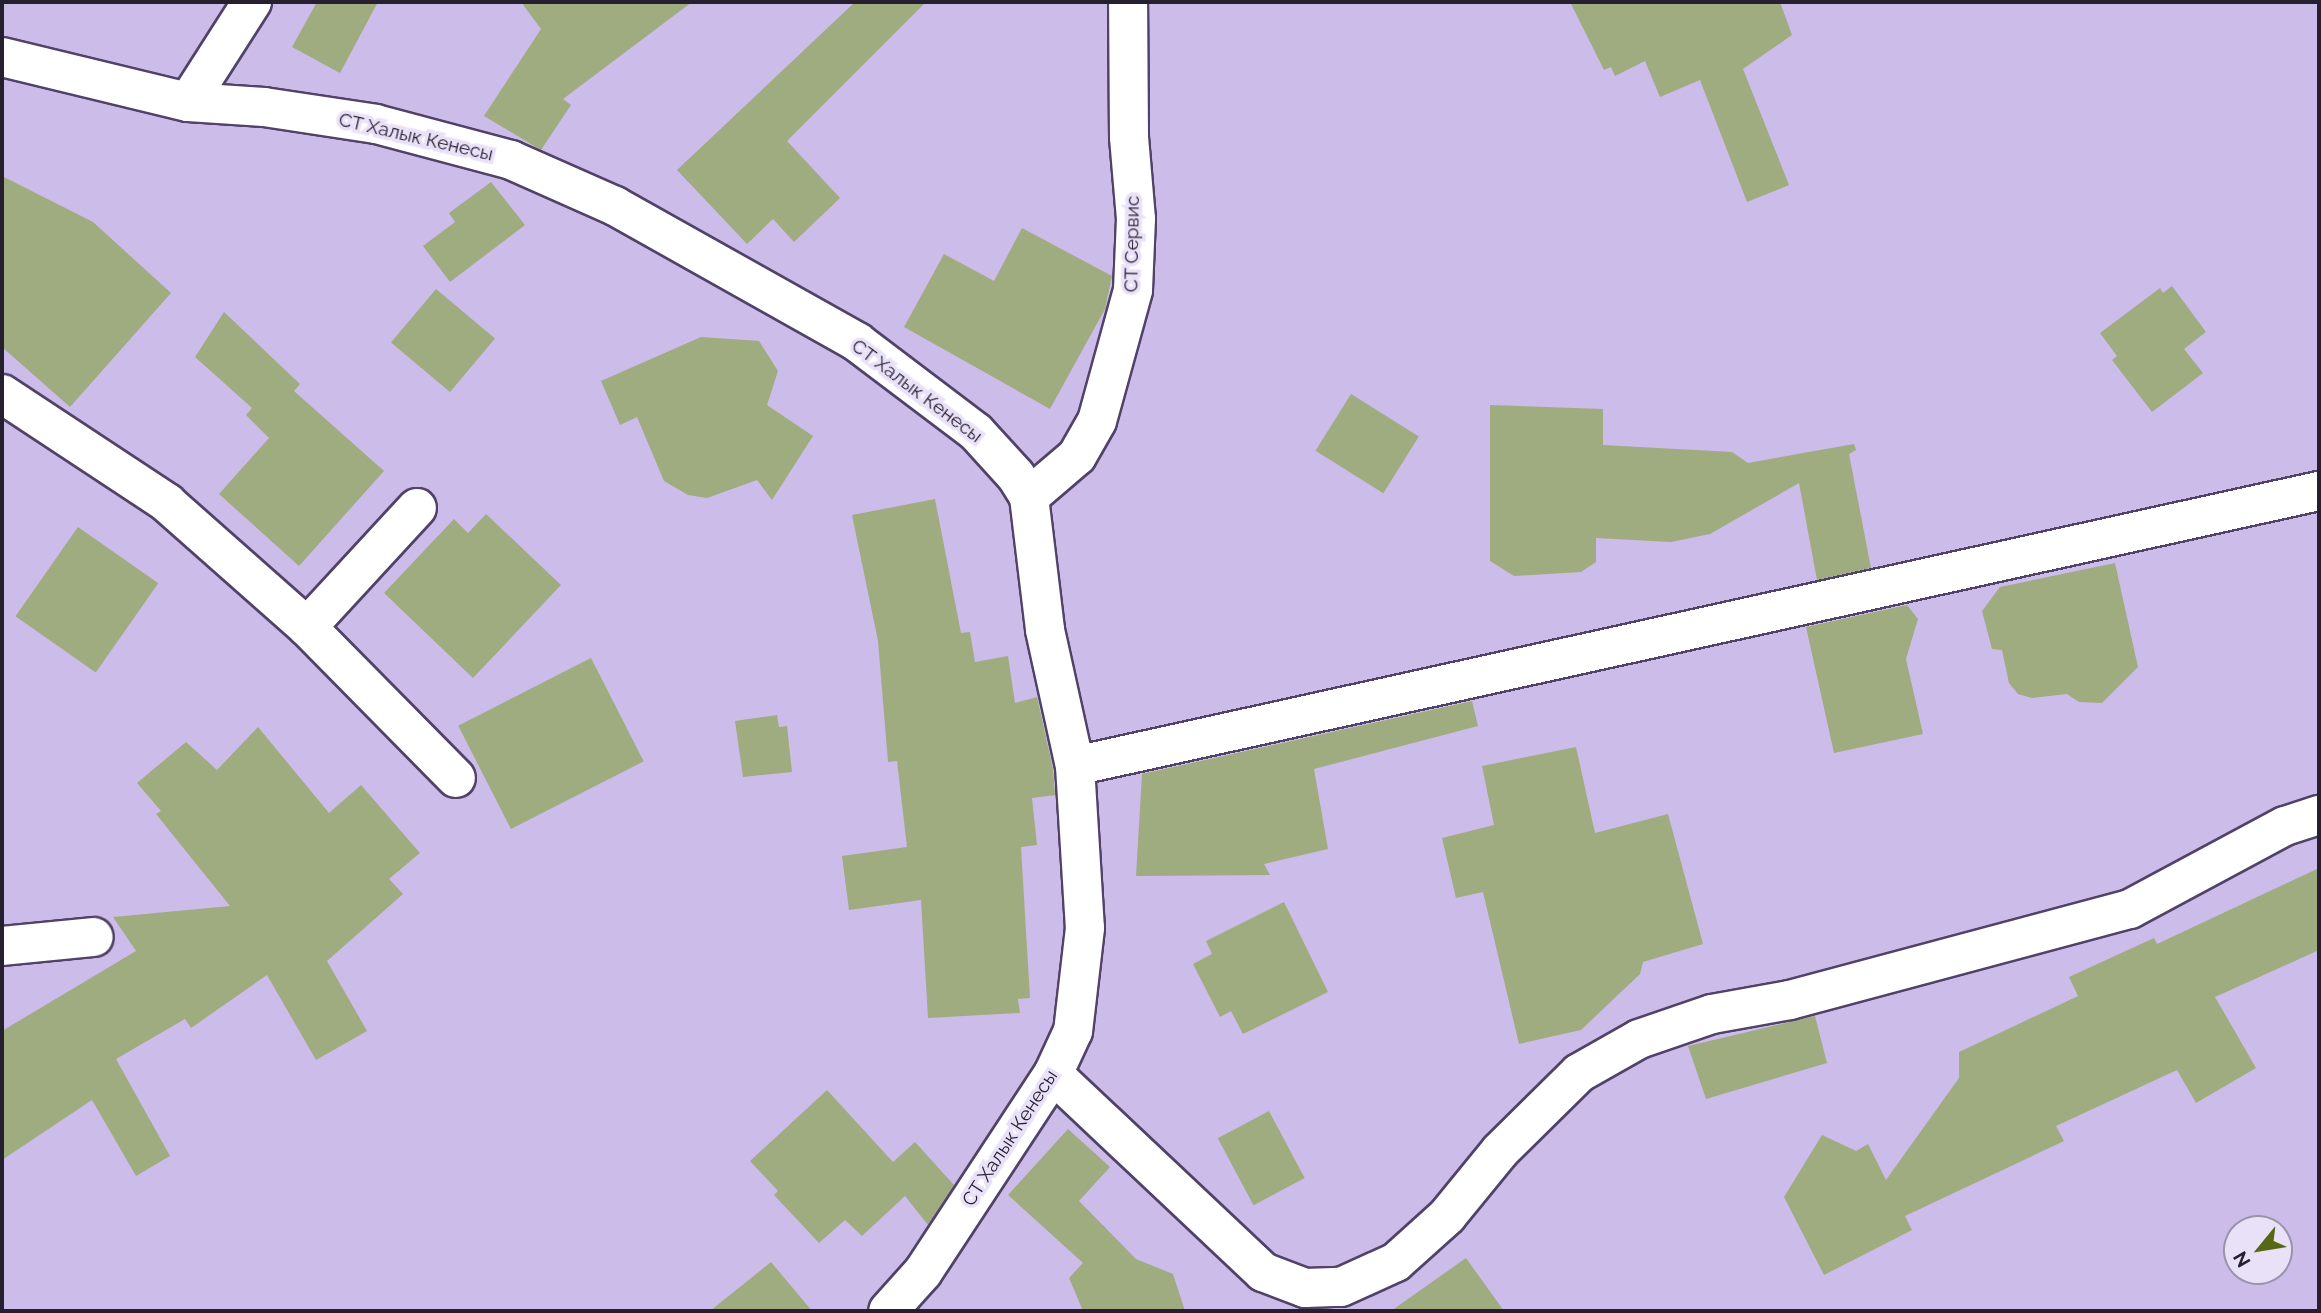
<!DOCTYPE html>
<meta charset="utf-8">
<style>
body{margin:0}
#map{position:relative;width:2321px;height:1313px;overflow:hidden;background:#ccbce9;font-family:Raleway,sans-serif}
div>[style]{position:absolute}
[style*='--x']{left:calc(var(--x)*1px);top:calc(var(--y)*1px);width:calc(var(--w)*1px);rotate:calc(var(--a)*1deg)}
.building>*{inset:0;background:#9fac7f;transform-origin:0 0}
.roads{filter:drop-shadow(2px 0 #514268) drop-shadow(-2px 0 #514268) drop-shadow(0 2px #514268) drop-shadow(0 -2px #514268)}
.minor>*{height:38px;margin:-19px;padding:0 19px;transform-origin:19px;border-radius:19px;background:#fff}
span{translate:-50% -50%;white-space:nowrap;text-align:center;line-height:1.15;-webkit-text-stroke:7px #e9e1f8;paint-order:stroke}
.street-label{font-size:19px;color:#251f2f}
.frame{position:absolute;inset:0;border:4px solid #251f2f;pointer-events:none}
.north{position:absolute;left:2223px;top:1215px;width:70px;height:70px;box-sizing:border-box;background:#e9e1f8;border:2px solid #9b93a8;border-radius:50%;rotate:240deg;font-size:19px;font-weight:700;line-height:28px;text-align:center;color:#251f2f}
.north::after{content:'';display:block;margin:auto;width:24px;height:32px;background:#566813;clip-path:polygon(50% 0,100% 100%,50% 72%,0 100%)}
</style>
<div id="map">
<div class="building">
<i style="clip-path:polygon(317px 2px,378px 2px,340px 73px,292px 47px)"></i>
<i style="clip-path:polygon(521px 2px,692px 2px,563px 99px,571px 105px,541px 150px,484px 116px,541px 29px)"></i>
<i style="clip-path:polygon(855px 2px,926px 2px,787px 141px,840px 198px,794px 242px,773px 219px,747px 244px,677px 170px)"></i>
<i style="clip-path:polygon(1570px 2px,1780px 2px,1792px 35px,1743px 69px,1789px 185px,1747px 202px,1700px 80px,1660px 97px,1645px 61px,1615px 76px,1611px 67px,1604px 70px)"></i>
<i style="clip-path:polygon(2px 176px,93px 222px,171px 293px,70px 407px,2px 347px)"></i>
<i style="clip-path:polygon(491px 182px,525px 225px,450px 282px,423px 246px,455px 222px,449px 213px)"></i>
<i style="clip-path:polygon(1022px 228px,1112px 276px,1105px 309px,1050px 409px,904px 327px,944px 254px,994px 281px)"></i>
<i style="clip-path:polygon(2172px 286px,2206px 332px,2184px 349px,2203px 373px,2152px 412px,2112px 360px,2117px 356px,2100px 333px,2160px 288px,2163px 293px)"></i>
<i style="left:436px;top:289px;width:77px;height:70px;rotate:40deg"></i>
<i style="clip-path:polygon(224px 312px,300px 384px,294px 391px,384px 471px,299px 566px,219px 494px,269px 438px,246px 415px,252px 408px,195px 357px)"></i>
<i style="clip-path:polygon(701px 337px,759px 341px,778px 371px,767px 405px,813px 436px,772px 500px,757px 480px,707px 498px,688px 495px,664px 481px,637px 417px,620px 425px,601px 381px)"></i>
<i style="left:1351px;top:394px;width:80px;height:67px;rotate:32deg"></i>
<i style="clip-path:polygon(1490px 405px,1603px 409px,1603px 445px,1732px 452px,1748px 463px,1854px 444px,1856px 450px,1849px 454px,1871px 568px,1817px 580px,1799px 483px,1710px 534px,1671px 542px,1596px 538px,1596px 562px,1581px 572px,1514px 576px,1490px 561px)"></i>
<i style="clip-path:polygon(935px 499px,961px 633px,970px 632px,975px 662px,1008px 656px,1015px 703px,1037px 697px,1053px 769px,1055px 795px,1032px 798px,1037px 845px,1021px 847px,1030px 998px,1018px 999px,1020px 1013px,928px 1018px,921px 900px,849px 910px,842px 856px,907px 847px,897px 761px,888px 762px,878px 641px,852px 515px)"></i>
<i style="clip-path:polygon(486px 514px,561px 585px,473px 678px,384px 593px,454px 519px,468px 533px)"></i>
<i style="left:78px;top:527px;width:98px;height:109px;rotate:35deg"></i>
<i style="clip-path:polygon(2115px 563px,2138px 667px,2102px 703px,2079px 702px,2067px 694px,2032px 698px,2018px 694px,2009px 683px,2002px 650px,1992px 649px,1982px 611px,2000px 587px)"></i>
<i style="clip-path:polygon(1907px 605px,1918px 619px,1906px 659px,1923px 734px,1834px 753px,1806px 627px)"></i>
<i style="left:591px;top:658px;width:116px;height:149px;rotate:63deg"></i>
<i style="clip-path:polygon(1472px 701px,1478px 726px,1314px 769px,1328px 849px,1264px 864px,1270px 875px,1136px 876px,1142px 774px)"></i>
<i style="clip-path:polygon(777px 715px,779px 727px,787px 726px,792px 772px,743px 777px,735px 721px)"></i>
<i style="clip-path:polygon(258px 727px,329px 813px,361px 785px,420px 853px,389px 879px,403px 894px,327px 961px,367px 1031px,316px 1060px,267px 975px,191px 1028px,185px 1019px,116px 1059px,170px 1156px,136px 1176px,92px 1100px,2px 1160px,2px 1031px,136px 951px,113px 917px,230px 906px,156px 814px,161px 811px,137px 783px,186px 742px,217px 770px)"></i>
<i style="clip-path:polygon(1576px 747px,1595px 833px,1668px 814px,1703px 944px,1643px 962px,1640px 974px,1581px 1030px,1519px 1044px,1483px 892px,1456px 898px,1442px 838px,1494px 825px,1482px 766px)"></i>
<i style="clip-path:polygon(2319px 868px,2319px 950px,2215px 997px,2256px 1068px,2196px 1103px,2177px 1070px,2056px 1126px,2064px 1141px,1905px 1216px,1912px 1230px,1824px 1275px,1784px 1197px,1822px 1135px,1856px 1151px,1868px 1144px,1886px 1180px,1959px 1078px,1959px 1052px,2078px 996px,2069px 977px,2154px 938px,2157px 944px)"></i>
<i style="clip-path:polygon(1284px 902px,1328px 992px,1243px 1034px,1231px 1011px,1220px 1017px,1193px 964px,1212px 954px,1206px 941px)"></i>
<i style="clip-path:polygon(1815px 1016px,1827px 1063px,1706px 1099px,1688px 1046px)"></i>
<i style="clip-path:polygon(827px 1090px,893px 1162px,915px 1142px,954px 1185px,928px 1225px,905px 1196px,862px 1236px,845px 1220px,819px 1243px,774px 1195px,778px 1191px,750px 1161px)"></i>
<i style="left:1269px;top:1111px;width:76px;height:58px;rotate:62deg"></i>
<i style="clip-path:polygon(1068px 1129px,1110px 1167px,1079px 1201px,1136px 1259px,1173px 1274px,1185px 1311px,1083px 1311px,1069px 1278px,1083px 1263px,1008px 1195px)"></i>
<i style="clip-path:polygon(1466px 1258px,1504px 1311px,1391px 1311px)"></i>
<i style="clip-path:polygon(771px 1262px,812px 1311px,710px 1311px)"></i>
</div>
<div class="roads">
<div class="minor">
<i style="--x:2;--y:57;--w:191;--a:13.6"></i>
<i style="--x:188;--y:102;--w:76;--a:3.8"></i>
<i style="--x:264;--y:107;--w:113;--a:8.6"></i>
<i style="--x:376;--y:124;--w:140;--a:14.9"></i>
<i style="--x:511;--y:160;--w:114;--a:23.9"></i>
<i style="--x:615;--y:206;--w:278;--a:29.3"></i>
<i style="--x:857;--y:342;--w:149;--a:37.1"></i>
<i style="--x:976;--y:432;--w:59;--a:47.7"></i>
<i style="--x:1016;--y:476;--w:25;--a:58"></i>
<i style="--x:1029;--y:497;--w:134;--a:83.1"></i>
<i style="--x:1045;--y:630;--w:139;--a:77.6"></i>
<i style="--x:1075;--y:766;--w:162;--a:86.5"></i>
<i style="--x:1085;--y:928;--w:104;--a:96.6"></i>
<i style="--x:1073;--y:1031;--w:47;--a:114.9"></i>
<i style="--x:1053;--y:1074;--w:237;--a:123.3"></i>
<i style="--x:923;--y:1272;--w:52;--a:131.9"></i>
<i style="--x:188;--y:102;--w:119;--a:-57.4"></i>
<i style="--x:2;--y:394;--w:198;--a:33.4"></i>
<i style="--x:167;--y:503;--w:187;--a:41.5"></i>
<i style="--x:307;--y:627;--w:212;--a:45.4"></i>
<i style="--x:1029;--y:497;--w:63;--a:-40.5"></i>
<i style="--x:1077;--y:456;--w:40;--a:-60.3"></i>
<i style="--x:1097;--y:421;--w:136;--a:-74.6"></i>
<i style="--x:1133;--y:290;--w:71;--a:-87.6"></i>
<i style="--x:1136;--y:219;--w:82;--a:-94.9"></i>
<i style="--x:1129;--y:137;--w:135;--a:-90.4"></i>
<i style="--x:307;--y:627;--w:162;--a:-47.3"></i>
<i style="--x:1075;--y:766;--w:1274;--a:-12.47"></i>
<i style="--x:2;--y:946;--w:92;--a:-5.6"></i>
<i style="--x:1053;--y:1074;--w:289;--a:43.3"></i>
<i style="--x:1263;--y:1272;--w:45;--a:20.9"></i>
<i style="--x:1305;--y:1288;--w:36;--a:-2"></i>
<i style="--x:1341;--y:1287;--w:60;--a:-24.4"></i>
<i style="--x:1396;--y:1262;--w:69;--a:-42"></i>
<i style="--x:1447;--y:1216;--w:84;--a:-50.8"></i>
<i style="--x:1500;--y:1151;--w:111;--a:-44.6"></i>
<i style="--x:1579;--y:1073;--w:69;--a:-29.5"></i>
<i style="--x:1639;--y:1039;--w:77;--a:-18.9"></i>
<i style="--x:1712;--y:1014;--w:79;--a:-10.2"></i>
<i style="--x:1790;--y:1000;--w:352;--a:-15"></i>
<i style="--x:2130;--y:909;--w:176;--a:-28.2"></i>
<i style="--x:2285;--y:826;--w:36;--a:-18"></i>
</div>
</div>
<div class="street-label">
<span style="left:416px;top:137px;rotate:13deg">СТ Халык Кенесы</span>
<span style="left:1132px;top:244px;rotate:-89deg">СТ Сервис</span>
<span style="left:917px;top:391px;rotate:37deg">СТ Халык Кенесы</span>
<span style="left:1010px;top:1138px;rotate:-57deg">СТ Халык Кенесы</span>
</div>
<div class="frame"></div>
<div class="north">N</div>
</div>
